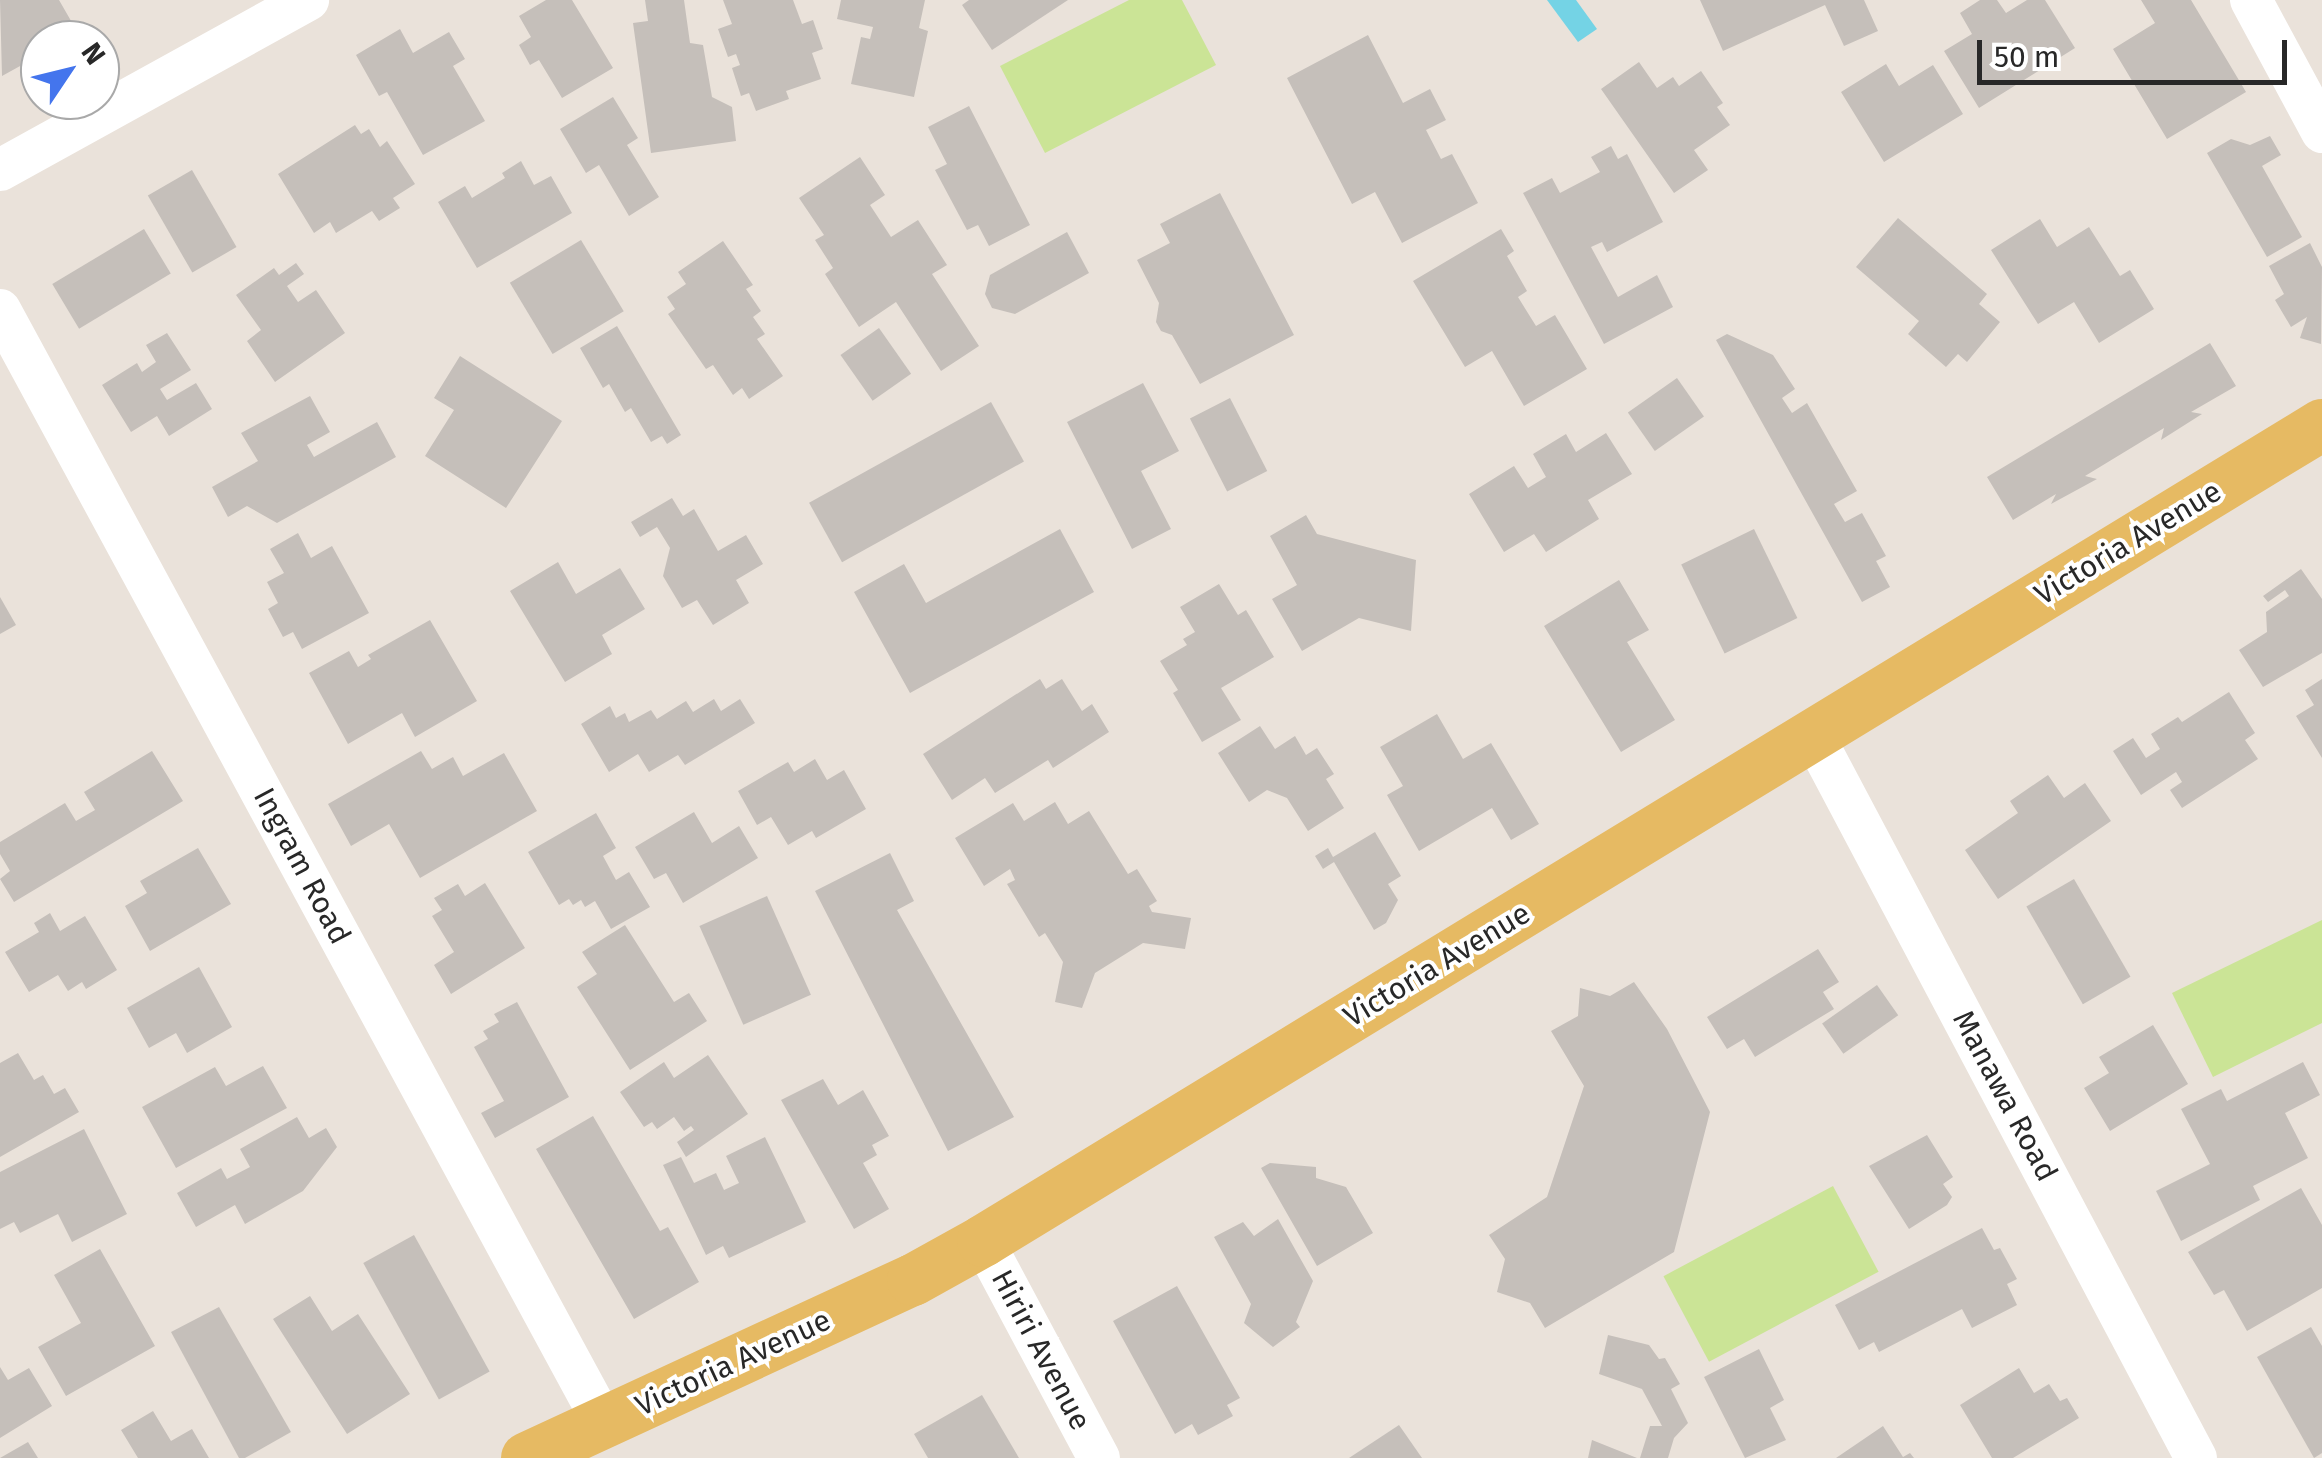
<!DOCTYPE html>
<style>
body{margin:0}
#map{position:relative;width:2322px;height:1458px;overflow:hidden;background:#eae2da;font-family:"Fira Sans",sans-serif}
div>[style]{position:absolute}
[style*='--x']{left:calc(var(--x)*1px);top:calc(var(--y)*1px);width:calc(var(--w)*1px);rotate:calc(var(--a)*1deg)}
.pitch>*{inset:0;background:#cbe496;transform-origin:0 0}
.water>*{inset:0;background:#74d3e5}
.building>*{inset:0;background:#c5bfba;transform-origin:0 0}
.minor>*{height:42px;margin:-21px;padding:0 21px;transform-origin:21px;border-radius:21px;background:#fff}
.major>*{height:52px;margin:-26px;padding:0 26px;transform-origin:26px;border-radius:26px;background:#e6ba63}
span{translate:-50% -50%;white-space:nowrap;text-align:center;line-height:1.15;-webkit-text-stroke:8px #fff;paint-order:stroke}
.street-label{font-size:30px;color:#282828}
.north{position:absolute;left:20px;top:20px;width:100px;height:100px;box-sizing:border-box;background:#fff;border:2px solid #a9a9a9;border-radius:50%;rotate:55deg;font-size:28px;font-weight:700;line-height:40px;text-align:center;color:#282828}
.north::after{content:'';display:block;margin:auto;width:35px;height:45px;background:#4475ed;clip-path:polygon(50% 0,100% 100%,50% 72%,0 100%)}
.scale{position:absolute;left:1977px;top:40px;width:310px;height:45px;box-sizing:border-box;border:5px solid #282828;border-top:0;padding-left:12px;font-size:30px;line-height:35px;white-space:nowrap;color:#282828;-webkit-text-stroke:8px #fff;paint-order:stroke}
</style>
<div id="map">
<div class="pitch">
<i style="clip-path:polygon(1129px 0,1182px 0,1216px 65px,1045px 153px,1000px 66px)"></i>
<i style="clip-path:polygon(2322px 920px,2322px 1023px,2213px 1077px,2172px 993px)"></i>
<i style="left:1833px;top:1186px;width:97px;height:192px;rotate:62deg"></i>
</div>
<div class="water">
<i style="clip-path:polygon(1547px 0,1576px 0,1597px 29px,1578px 42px)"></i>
</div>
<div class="building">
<i style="clip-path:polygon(0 0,59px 0,78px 33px,65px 40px,40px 40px,40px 55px,2px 76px)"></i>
<i style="clip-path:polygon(546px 0,572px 0,613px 68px,562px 98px,539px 60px,530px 65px,519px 45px,531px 37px,519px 16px)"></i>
<i style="clip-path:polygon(645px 0,684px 0,690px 43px,703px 45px,712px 97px,732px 107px,736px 141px,651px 153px,633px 23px,648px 21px)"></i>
<i style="clip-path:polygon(723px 0,793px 0,802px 24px,813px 20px,823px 49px,812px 53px,821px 79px,786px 91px,789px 99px,756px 111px,749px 93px,741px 96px,732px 68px,740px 65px,736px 54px,728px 57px,718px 29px,732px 24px)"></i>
<i style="clip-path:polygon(841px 0,925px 0,919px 28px,928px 31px,914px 97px,851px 84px,861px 37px,870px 39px,873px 27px,837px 19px)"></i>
<i style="clip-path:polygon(969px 0,1068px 0,992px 50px,962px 5px)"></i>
<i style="clip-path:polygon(1700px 0,1864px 0,1878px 31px,1844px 46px,1825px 5px,1723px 51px)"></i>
<i style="clip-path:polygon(1980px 0,1997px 0,2006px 13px,2027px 0,2045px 0,2075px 48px,1979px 108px,1944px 51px,1972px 34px,1960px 13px)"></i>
<i style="clip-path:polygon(2141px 0,2191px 0,2246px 92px,2167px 139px,2113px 49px,2155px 23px)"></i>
<i style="clip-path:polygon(400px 29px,413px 53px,449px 32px,465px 59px,453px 66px,485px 121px,423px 155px,387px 92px,379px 96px,356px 55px)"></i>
<i style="clip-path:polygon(1368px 35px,1403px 103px,1430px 89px,1446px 120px,1426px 130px,1441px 159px,1452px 154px,1478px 203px,1402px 243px,1375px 192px,1352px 204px,1287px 78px)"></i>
<i style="clip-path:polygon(1639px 62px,1657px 88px,1673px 77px,1679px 86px,1701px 71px,1723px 103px,1717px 107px,1730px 125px,1694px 150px,1708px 170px,1674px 193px,1601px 89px)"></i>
<i style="clip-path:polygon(1886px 64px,1899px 86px,1933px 65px,1963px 114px,1884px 162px,1841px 92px)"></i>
<i style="clip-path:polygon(613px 97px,638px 138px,627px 145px,659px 197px,629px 216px,599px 165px,586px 173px,560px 129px)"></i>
<i style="clip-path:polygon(969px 106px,1030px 225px,989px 246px,978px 225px,967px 230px,935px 170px,947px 164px,928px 127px)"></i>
<i style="clip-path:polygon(355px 125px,361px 134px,369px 129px,380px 147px,387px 141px,415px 184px,393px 198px,400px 208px,379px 221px,372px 211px,336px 233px,330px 222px,314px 233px,278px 174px)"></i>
<i style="clip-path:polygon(2270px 136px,2281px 155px,2262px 166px,2302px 237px,2267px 257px,2207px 153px,2231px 139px,2250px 145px)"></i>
<i style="clip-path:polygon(1611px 146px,1618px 159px,1627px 154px,1663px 222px,1607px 252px,1602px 242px,1591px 247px,1618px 297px,1657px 275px,1673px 307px,1604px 344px,1523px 193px,1552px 178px,1560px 193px,1600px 172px,1591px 157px)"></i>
<i style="clip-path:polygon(860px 157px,885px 195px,870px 205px,891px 237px,918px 220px,947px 265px,932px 274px,979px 346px,941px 371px,896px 302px,859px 327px,825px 274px,833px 268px,815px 240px,824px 235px,799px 198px)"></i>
<i style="clip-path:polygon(521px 161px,534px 185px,551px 176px,572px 213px,477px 268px,438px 202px,465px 186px,472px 198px,505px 178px,502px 173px)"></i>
<i style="left:192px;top:170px;width:89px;height:51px;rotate:60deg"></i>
<i style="clip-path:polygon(1220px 193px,1294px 335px,1200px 384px,1172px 335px,1161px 331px,1156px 322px,1159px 303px,1137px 260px,1170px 243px,1160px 224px)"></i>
<i style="clip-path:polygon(1898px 218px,1987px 294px,1979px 304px,2000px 322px,1967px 362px,1958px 354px,1946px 367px,1908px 334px,1919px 321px,1856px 267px)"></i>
<i style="clip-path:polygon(2040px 219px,2057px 247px,2089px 227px,2120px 276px,2130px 270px,2154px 309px,2099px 343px,2074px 302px,2038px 324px,1991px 250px)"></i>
<i style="left:144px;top:229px;width:52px;height:107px;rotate:59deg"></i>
<i style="clip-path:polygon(1501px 229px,1514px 251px,1507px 256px,1527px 291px,1518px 297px,1536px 326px,1555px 315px,1587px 369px,1524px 406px,1492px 351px,1465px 367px,1413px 281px)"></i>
<i style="clip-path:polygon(1067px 232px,1089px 273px,1015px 314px,992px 308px,985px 294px,990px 275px)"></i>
<i style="left:581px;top:240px;width:83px;height:83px;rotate:59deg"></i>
<i style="clip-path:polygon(723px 241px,753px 285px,746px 289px,761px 311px,753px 317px,765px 334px,757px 339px,783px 376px,749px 399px,742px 388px,733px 395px,713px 365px,706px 369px,668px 314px,675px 309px,667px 297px,686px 284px,678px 272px)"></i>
<i style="clip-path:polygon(2310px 243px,2322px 267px,2321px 344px,2300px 338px,2307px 317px,2291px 327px,2275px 300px,2284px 294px,2269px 266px)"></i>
<i style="clip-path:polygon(296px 263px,304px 274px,287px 286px,298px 302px,316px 290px,345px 333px,275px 382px,247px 341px,261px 330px,236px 295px,274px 268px,279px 275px)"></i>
<i style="clip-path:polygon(617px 326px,681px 435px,667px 444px,662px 436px,651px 442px,631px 408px,625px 412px,609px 384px,603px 388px,580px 348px)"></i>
<i style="left:879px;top:328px;width:56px;height:47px;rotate:55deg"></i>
<i style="clip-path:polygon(167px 333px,191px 370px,160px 389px,167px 400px,196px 383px,212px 409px,169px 436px,157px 416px,131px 432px,102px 385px,137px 363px,142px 372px,156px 362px,146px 345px)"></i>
<i style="clip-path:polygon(1727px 334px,1773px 355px,1795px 389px,1782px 398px,1792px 413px,1807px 403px,1857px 491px,1834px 504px,1845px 522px,1862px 513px,1886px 556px,1876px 561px,1890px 587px,1862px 602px,1716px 340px)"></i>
<i style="clip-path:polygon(2210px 343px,2236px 386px,2191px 412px,2202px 414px,2161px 440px,2164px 428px,2085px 476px,2097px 479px,2051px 504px,2056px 494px,2013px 520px,1987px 477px)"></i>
<i style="clip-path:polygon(460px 356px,562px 421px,506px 508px,425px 456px,454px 410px,434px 398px)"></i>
<i style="left:1677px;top:378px;width:47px;height:60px;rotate:55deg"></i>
<i style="clip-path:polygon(1143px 383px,1179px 451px,1141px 471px,1171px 529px,1132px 549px,1067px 422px)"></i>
<i style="clip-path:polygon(310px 396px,330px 432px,307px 445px,314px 457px,377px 422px,396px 457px,277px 523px,247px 506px,228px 517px,212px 487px,258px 461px,241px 433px)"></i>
<i style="left:1230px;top:398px;width:82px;height:45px;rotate:63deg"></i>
<i style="left:991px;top:402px;width:68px;height:208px;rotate:61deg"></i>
<i style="clip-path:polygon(1606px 433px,1632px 474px,1588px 500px,1599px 519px,1546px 552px,1534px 534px,1504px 552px,1469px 494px,1514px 466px,1528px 488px,1546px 477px,1533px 454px,1566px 434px,1576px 452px)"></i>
<i style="clip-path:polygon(672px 498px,683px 516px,694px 509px,718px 551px,746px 535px,763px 564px,736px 580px,749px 603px,713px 625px,697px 600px,682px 608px,663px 576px,670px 548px,657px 527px,640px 537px,631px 522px)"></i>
<i style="clip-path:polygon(1306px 515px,1317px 534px,1416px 560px,1411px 631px,1359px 618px,1302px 651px,1272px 599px,1297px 585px,1270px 536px)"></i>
<i style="clip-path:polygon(1060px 529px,1094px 592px,910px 693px,854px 592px,904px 564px,926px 603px)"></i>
<i style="left:1754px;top:529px;width:99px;height:81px;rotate:64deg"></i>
<i style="clip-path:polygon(298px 533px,311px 558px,332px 546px,369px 613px,302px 649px,293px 632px,283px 637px,268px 609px,278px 603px,267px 582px,284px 573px,270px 549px)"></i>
<i style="clip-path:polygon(558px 562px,576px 594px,620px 568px,645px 609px,602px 635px,612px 654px,565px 682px,510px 591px)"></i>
<i style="clip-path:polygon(2301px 569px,2322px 599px,2322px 653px,2263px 687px,2239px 650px,2267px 632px,2266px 612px,2289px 596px,2285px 590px,2268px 602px,2263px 596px)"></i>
<i style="clip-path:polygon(1619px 580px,1649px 630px,1627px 642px,1675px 720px,1621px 752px,1544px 626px)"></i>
<i style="clip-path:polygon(1219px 584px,1238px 615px,1246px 610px,1274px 657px,1221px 688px,1241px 720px,1202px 742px,1173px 693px,1178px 690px,1160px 661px,1187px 645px,1183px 639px,1195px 632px,1180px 607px)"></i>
<i style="clip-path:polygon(0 597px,16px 625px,0 634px)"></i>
<i style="clip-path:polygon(430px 620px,477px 701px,415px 737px,402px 713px,348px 744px,309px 673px,349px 651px,358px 667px,371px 659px,368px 655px)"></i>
<i style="clip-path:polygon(1040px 679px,1046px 689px,1062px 679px,1082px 711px,1092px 704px,1109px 732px,1053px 768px,1048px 760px,995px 793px,985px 778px,952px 800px,923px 754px)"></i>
<i style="clip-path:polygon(2322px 679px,2322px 758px,2296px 716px,2314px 705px,2305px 690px)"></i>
<i style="clip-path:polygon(2229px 692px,2255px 733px,2245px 740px,2258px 759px,2182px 808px,2170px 790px,2182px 782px,2176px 772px,2141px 795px,2113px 751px,2133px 738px,2146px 758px,2160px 749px,2151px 734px,2178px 717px,2182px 722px)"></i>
<i style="clip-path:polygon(714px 699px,721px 711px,740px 699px,755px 723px,685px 765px,678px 755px,649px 772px,638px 754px,609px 772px,581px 724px,610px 706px,616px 718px,625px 713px,629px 722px,651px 710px,657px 719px,686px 701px,693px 712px)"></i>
<i style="clip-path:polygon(1437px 714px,1463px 759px,1491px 743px,1539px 824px,1511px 840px,1492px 808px,1419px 851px,1387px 795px,1403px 786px,1380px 747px)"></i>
<i style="clip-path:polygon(1260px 726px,1275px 749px,1295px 736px,1306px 755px,1317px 748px,1334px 774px,1326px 779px,1344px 808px,1308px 831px,1287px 798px,1267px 790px,1249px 802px,1218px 753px)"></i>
<i style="clip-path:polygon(152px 751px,183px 801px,14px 902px,0 879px,10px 871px,0 854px,0 842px,65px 803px,76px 821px,95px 810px,84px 792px)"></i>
<i style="clip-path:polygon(421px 751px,432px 769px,453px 757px,463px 776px,504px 753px,537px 811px,420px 878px,389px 824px,351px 846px,328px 804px)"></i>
<i style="clip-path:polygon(815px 759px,827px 780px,844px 770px,866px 809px,816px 838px,812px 831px,788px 845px,771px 817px,757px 825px,738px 791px,788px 762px,794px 772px)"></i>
<i style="clip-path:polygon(2048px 775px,2064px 798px,2085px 783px,2111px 821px,1998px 899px,1965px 850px,2018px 813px,2010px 801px)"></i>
<i style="clip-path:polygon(1055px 802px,1068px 824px,1089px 811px,1128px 874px,1137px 869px,1157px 901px,1149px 906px,1152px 912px,1191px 918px,1185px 949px,1143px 943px,1095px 973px,1082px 1008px,1055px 1002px,1063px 962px,1045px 933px,1039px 937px,1007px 884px,1015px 880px,1010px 869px,984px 886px,955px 838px,1013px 803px,1024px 821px)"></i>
<i style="clip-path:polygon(694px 812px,712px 843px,739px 826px,758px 858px,683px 903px,666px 873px,654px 879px,635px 847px)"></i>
<i style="clip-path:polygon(596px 813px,616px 848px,603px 856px,616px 880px,629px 872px,650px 907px,611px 929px,595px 901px,585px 907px,581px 900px,573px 905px,569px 899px,559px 905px,528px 852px)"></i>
<i style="clip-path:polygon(1375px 832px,1401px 876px,1388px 884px,1398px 900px,1386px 923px,1374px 930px,1334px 862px,1323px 869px,1315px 856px,1328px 848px,1333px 857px)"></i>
<i style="clip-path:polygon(198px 848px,231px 904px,150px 951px,125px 906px,147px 893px,140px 881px)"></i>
<i style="clip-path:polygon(890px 853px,914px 901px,897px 910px,1014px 1117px,948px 1151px,815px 891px)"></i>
<i style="left:2074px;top:879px;width:113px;height:55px;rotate:60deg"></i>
<i style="clip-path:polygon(485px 883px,525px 948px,451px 994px,434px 965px,454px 952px,432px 916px,442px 910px,434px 898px,458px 884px,465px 896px)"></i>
<i style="left:767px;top:896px;width:108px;height:74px;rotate:66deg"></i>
<i style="clip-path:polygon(50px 913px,60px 931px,85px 916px,117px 970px,86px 989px,82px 982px,68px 991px,58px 975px,29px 992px,5px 952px,39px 932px,34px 923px)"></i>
<i style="clip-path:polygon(625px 925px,674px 1002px,689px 993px,707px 1021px,630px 1070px,577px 987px,597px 974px,582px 952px)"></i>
<i style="clip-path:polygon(1818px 949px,1839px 982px,1823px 992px,1834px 1009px,1755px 1057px,1744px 1039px,1727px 1049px,1707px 1017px)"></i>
<i style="clip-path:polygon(199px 967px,232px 1027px,187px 1053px,176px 1033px,149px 1048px,127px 1008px)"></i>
<i style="clip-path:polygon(1634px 982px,1667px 1029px,1710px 1112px,1674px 1252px,1545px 1328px,1530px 1303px,1497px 1292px,1505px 1259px,1489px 1235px,1547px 1197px,1584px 1086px,1551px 1031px,1578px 1016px,1580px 988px,1610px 996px)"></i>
<i style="left:1877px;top:985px;width:37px;height:67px;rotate:55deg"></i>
<i style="clip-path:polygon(517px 1002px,569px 1097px,495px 1138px,481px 1113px,504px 1101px,474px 1047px,488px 1039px,483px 1031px,499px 1022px,494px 1014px)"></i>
<i style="clip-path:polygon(2153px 1025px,2188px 1084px,2110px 1131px,2084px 1088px,2109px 1073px,2099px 1057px)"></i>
<i style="clip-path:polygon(18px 1053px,34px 1080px,43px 1075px,54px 1094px,65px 1088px,79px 1112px,0 1157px,0 1063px)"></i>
<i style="clip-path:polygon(708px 1055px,748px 1114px,686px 1157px,677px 1142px,694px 1130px,691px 1126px,684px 1131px,674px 1117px,657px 1129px,652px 1122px,644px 1127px,620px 1092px,664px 1062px,674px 1078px)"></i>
<i style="clip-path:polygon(2303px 1062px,2320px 1095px,2285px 1113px,2308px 1158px,2253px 1186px,2260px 1200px,2181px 1241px,2156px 1191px,2210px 1164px,2181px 1109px,2221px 1089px,2227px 1101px)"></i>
<i style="clip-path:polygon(263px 1066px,287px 1108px,176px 1168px,142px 1107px,215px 1067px,226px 1086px)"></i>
<i style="clip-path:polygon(823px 1079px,838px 1105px,863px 1090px,889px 1136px,872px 1145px,877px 1155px,863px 1163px,889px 1209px,854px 1229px,781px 1100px)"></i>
<i style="clip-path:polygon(593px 1116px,660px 1231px,668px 1227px,699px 1282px,634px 1319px,536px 1149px)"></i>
<i style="clip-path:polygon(297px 1117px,309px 1138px,326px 1128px,337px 1147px,303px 1191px,245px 1224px,235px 1205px,196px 1227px,177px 1193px,221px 1168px,227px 1179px,250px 1167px,240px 1149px)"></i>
<i style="clip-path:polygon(84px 1129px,127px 1214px,72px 1242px,58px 1214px,20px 1233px,14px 1222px,0 1229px,0 1172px)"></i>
<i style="clip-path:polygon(1927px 1135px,1953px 1177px,1943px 1184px,1952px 1197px,1947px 1205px,1909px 1229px,1869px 1166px)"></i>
<i style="clip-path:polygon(765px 1137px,806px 1222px,729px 1258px,723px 1246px,706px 1255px,663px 1165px,681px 1157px,694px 1183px,716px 1173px,724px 1190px,739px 1183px,726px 1156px)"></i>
<i style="clip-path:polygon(1270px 1163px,1316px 1167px,1316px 1178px,1346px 1187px,1373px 1233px,1317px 1266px,1261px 1168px)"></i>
<i style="clip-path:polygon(2301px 1188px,2322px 1225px,2322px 1288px,2247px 1331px,2224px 1290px,2214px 1295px,2188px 1252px)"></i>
<i style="clip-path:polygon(1278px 1219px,1313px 1281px,1296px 1322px,1300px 1327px,1273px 1347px,1244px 1323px,1251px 1304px,1214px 1237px,1243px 1222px,1254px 1236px)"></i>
<i style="clip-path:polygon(1982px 1228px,1994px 1250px,2000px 1248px,2017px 1279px,2007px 1284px,2017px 1305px,1972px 1328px,1962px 1309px,1879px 1352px,1874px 1342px,1859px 1350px,1835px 1305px)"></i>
<i style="left:414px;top:1235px;width:156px;height:58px;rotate:61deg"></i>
<i style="clip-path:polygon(100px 1249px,155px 1346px,66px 1396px,38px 1347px,81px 1323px,54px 1275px)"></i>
<i style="clip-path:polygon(1177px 1286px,1240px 1398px,1227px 1405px,1233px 1416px,1198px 1435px,1192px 1424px,1175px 1434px,1113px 1321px)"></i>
<i style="clip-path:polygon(310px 1296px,332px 1331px,358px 1314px,410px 1394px,347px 1434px,273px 1319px)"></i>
<i style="clip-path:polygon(219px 1307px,291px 1432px,245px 1458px,239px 1458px,171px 1332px)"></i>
<i style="clip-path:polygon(2311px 1327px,2322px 1346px,2322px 1453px,2314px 1458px,2257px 1357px)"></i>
<i style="clip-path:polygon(1608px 1335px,1649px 1345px,1659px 1359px,1665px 1358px,1680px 1384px,1671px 1389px,1688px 1423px,1674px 1438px,1668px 1458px,1640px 1458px,1650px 1426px,1662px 1426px,1642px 1389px,1599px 1374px)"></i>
<i style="clip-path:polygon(1759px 1349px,1784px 1400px,1770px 1408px,1786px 1440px,1745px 1458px,1704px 1377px)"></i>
<i style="clip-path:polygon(0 1367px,8px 1380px,29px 1368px,52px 1406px,0 1438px)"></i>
<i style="clip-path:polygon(2019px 1368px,2034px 1393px,2049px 1384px,2060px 1401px,2067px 1398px,2079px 1418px,2013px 1458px,1992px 1458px,1960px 1405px)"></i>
<i style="clip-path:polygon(982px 1395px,1019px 1458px,928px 1458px,914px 1434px)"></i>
<i style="clip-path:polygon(153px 1411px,171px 1441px,192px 1429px,209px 1458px,138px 1458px,121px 1430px)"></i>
<i style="clip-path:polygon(1399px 1425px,1422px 1458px,1349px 1458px)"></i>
<i style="clip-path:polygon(1883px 1426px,1903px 1457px,1910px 1453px,1914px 1458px,1836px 1458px)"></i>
<i style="clip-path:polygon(1592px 1440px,1637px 1458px,1588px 1458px)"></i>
<i style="clip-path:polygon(28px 1442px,38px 1458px,0 1458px)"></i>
</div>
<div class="minor">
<i style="--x:2251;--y:0;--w:150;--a:61.7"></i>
<i style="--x:0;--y:170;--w:352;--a:-28.9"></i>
<i style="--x:0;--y:310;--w:1265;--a:61.53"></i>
<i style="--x:1813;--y:735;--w:818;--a:62.09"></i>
<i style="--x:983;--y:1241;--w:246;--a:61.9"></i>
</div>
<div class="major">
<i style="--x:527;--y:1458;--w:425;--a:-24.8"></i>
<i style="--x:913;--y:1280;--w:80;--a:-29.1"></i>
<i style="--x:983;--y:1241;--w:1568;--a:-31.36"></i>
</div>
<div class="street-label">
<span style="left:2128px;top:543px;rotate:-31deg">Victoria Avenue</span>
<span style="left:302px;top:866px;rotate:62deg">Ingram Road</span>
<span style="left:1437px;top:965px;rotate:-31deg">Victoria Avenue</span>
<span style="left:2005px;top:1096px;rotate:62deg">Manawa Road</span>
<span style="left:1041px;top:1350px;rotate:62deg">Hiriri Avenue</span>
<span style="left:733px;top:1363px;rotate:-25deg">Victoria Avenue</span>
</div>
<div class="north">N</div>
<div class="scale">50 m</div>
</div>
